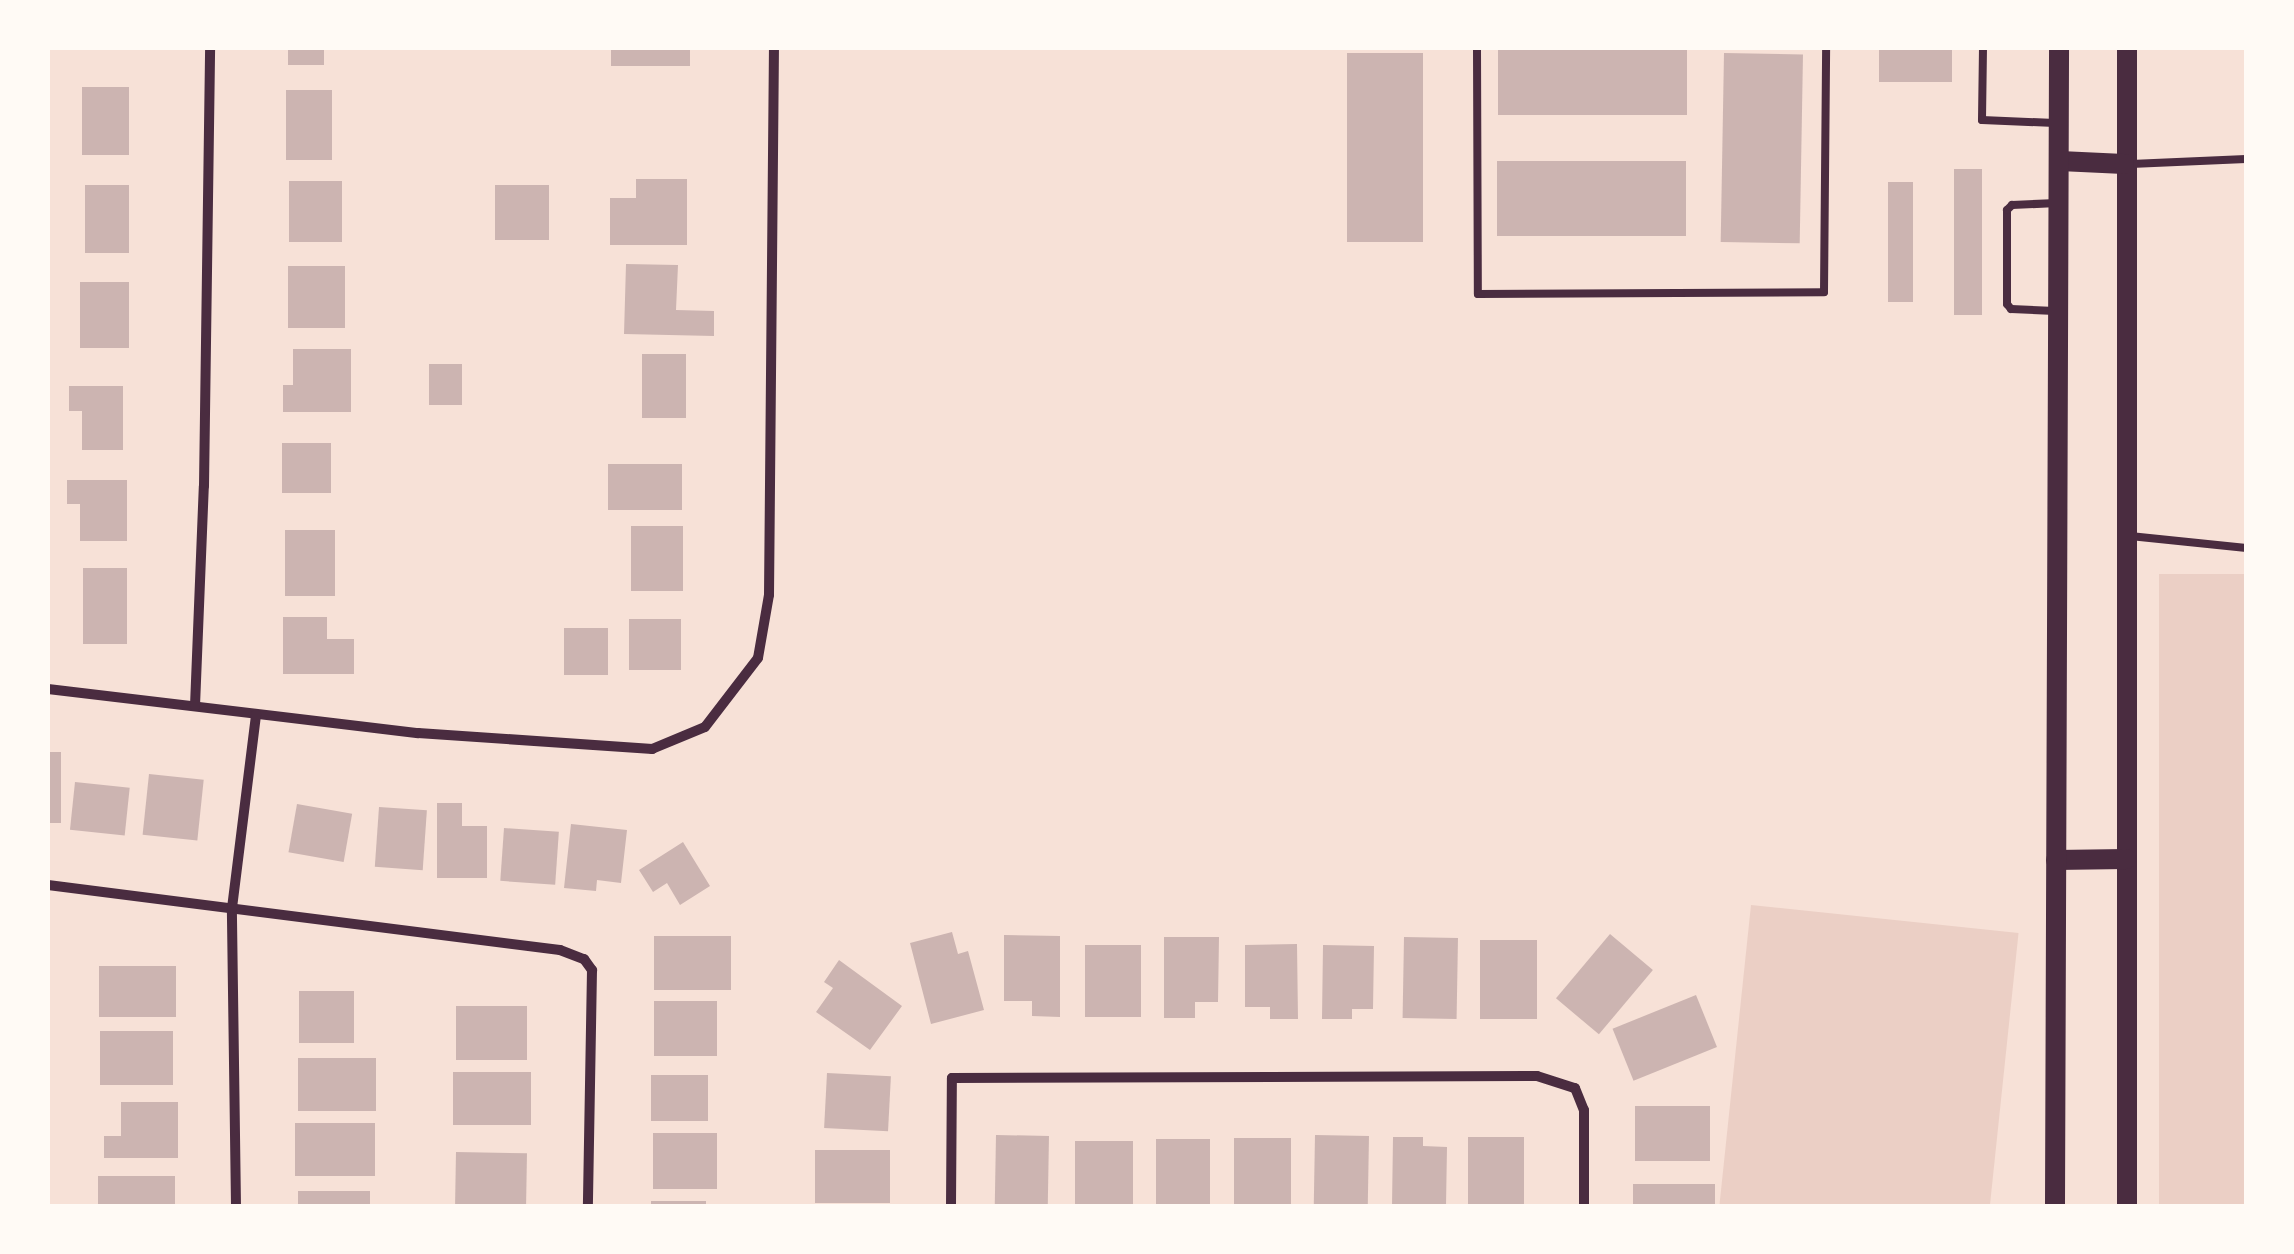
<!DOCTYPE html>
<style>
body{margin:0}
#map{position:relative;width:2294px;height:1254px;overflow:hidden;background:#f7e1d7;font-family:"Varela Round",sans-serif}
div>[style]{position:absolute}
[style*='--x']{left:calc(var(--x)*1px);top:calc(var(--y)*1px);width:calc(var(--w)*1px);rotate:calc(var(--a)*1deg)}
.green>*{inset:0;background:#ebcfc5;transform-origin:0 0}
.building>*{inset:0;background:#ccb4b1;transform-origin:0 0}
.service>*{height:8px;margin:-4px;padding:0 4px;transform-origin:4px;border-radius:4px;background:#4a2c40}
.minor>*{height:10px;margin:-5px;padding:0 5px;transform-origin:5px;border-radius:5px;background:#4a2c40}
.secondary>*{height:20px;margin:-10px;padding:0 10px;transform-origin:10px;border-radius:10px;background:#4a2c40}
span{translate:-50% -50%;white-space:nowrap;text-align:center;line-height:1.15;-webkit-text-stroke:8px #fffaf5;paint-order:stroke}
.frame{position:absolute;inset:0;border:50px solid #fffaf5;pointer-events:none}
</style>
<div id="map">
<div class="green">
<i style="left:2246px;top:574px;width:632px;height:87px;rotate:90deg"></i>
<i style="left:1751px;top:905px;width:269px;height:301px;rotate:6deg"></i>
</div>
<div class="building">
<i style="left:288px;top:48px;width:36px;height:17px"></i>
<i style="left:611px;top:48px;width:79px;height:18px"></i>
<i style="left:1498px;top:48px;width:189px;height:67px"></i>
<i style="left:1879px;top:48px;width:73px;height:34px"></i>
<i style="left:1347px;top:53px;width:76px;height:189px"></i>
<i style="left:1724px;top:53px;width:79px;height:189px;rotate:1deg"></i>
<i style="left:82px;top:87px;width:47px;height:68px"></i>
<i style="left:286px;top:90px;width:46px;height:70px"></i>
<i style="left:1686px;top:161px;width:75px;height:189px;rotate:90deg"></i>
<i style="left:1954px;top:169px;width:28px;height:146px"></i>
<i style="clip-path:polygon(636px 179px,687px 179px,687px 245px,610px 245px,610px 198px,636px 198px)"></i>
<i style="left:289px;top:181px;width:53px;height:61px"></i>
<i style="left:1888px;top:182px;width:25px;height:120px"></i>
<i style="left:85px;top:185px;width:44px;height:68px"></i>
<i style="left:495px;top:185px;width:54px;height:55px"></i>
<i style="clip-path:polygon(626px 264px,678px 265px,676px 310px,714px 311px,714px 336px,624px 334px)"></i>
<i style="left:288px;top:266px;width:57px;height:62px"></i>
<i style="left:80px;top:282px;width:49px;height:66px"></i>
<i style="clip-path:polygon(293px 349px,351px 349px,351px 412px,283px 412px,283px 385px,293px 385px)"></i>
<i style="left:642px;top:354px;width:44px;height:64px"></i>
<i style="left:429px;top:364px;width:33px;height:41px"></i>
<i style="clip-path:polygon(69px 386px,123px 386px,123px 450px,82px 450px,82px 411px,69px 411px)"></i>
<i style="left:282px;top:443px;width:49px;height:50px"></i>
<i style="left:608px;top:464px;width:74px;height:46px"></i>
<i style="clip-path:polygon(67px 480px,127px 480px,127px 541px,80px 541px,80px 504px,67px 504px)"></i>
<i style="left:631px;top:526px;width:52px;height:65px"></i>
<i style="left:285px;top:530px;width:50px;height:66px"></i>
<i style="left:83px;top:568px;width:44px;height:76px"></i>
<i style="clip-path:polygon(283px 617px,327px 617px,327px 639px,354px 639px,354px 674px,283px 674px)"></i>
<i style="left:629px;top:619px;width:52px;height:51px"></i>
<i style="left:564px;top:628px;width:44px;height:47px"></i>
<i style="left:48px;top:752px;width:13px;height:71px"></i>
<i style="left:149px;top:774px;width:55px;height:61px;rotate:6deg"></i>
<i style="left:75px;top:782px;width:55px;height:48px;rotate:6deg"></i>
<i style="clip-path:polygon(437px 803px,462px 803px,462px 826px,487px 826px,487px 878px,437px 878px)"></i>
<i style="left:297px;top:804px;width:56px;height:49px;rotate:10deg"></i>
<i style="left:379px;top:807px;width:48px;height:60px;rotate:4deg"></i>
<i style="clip-path:polygon(571px 824px,627px 830px,621px 883px,597px 880px,596px 891px,564px 888px)"></i>
<i style="left:504px;top:828px;width:55px;height:53px;rotate:4deg"></i>
<i style="clip-path:polygon(683px 842px,710px 886px,680px 905px,667px 883px,653px 892px,639px 870px)"></i>
<i style="clip-path:polygon(952px 932px,958px 954px,968px 951px,984px 1010px,931px 1024px,910px 943px)"></i>
<i style="left:1610px;top:934px;width:56px;height:84px;rotate:40deg"></i>
<i style="clip-path:polygon(1004px 935px,1060px 936px,1060px 1017px,1032px 1016px,1032px 1001px,1004px 1001px)"></i>
<i style="left:654px;top:936px;width:77px;height:54px"></i>
<i style="clip-path:polygon(1164px 937px,1219px 937px,1218px 1002px,1195px 1002px,1195px 1018px,1164px 1018px)"></i>
<i style="left:1404px;top:937px;width:54px;height:81px;rotate:1deg"></i>
<i style="left:1480px;top:940px;width:57px;height:79px"></i>
<i style="clip-path:polygon(1297px 944px,1298px 1019px,1270px 1019px,1270px 1007px,1245px 1007px,1245px 945px)"></i>
<i style="left:1085px;top:945px;width:56px;height:72px"></i>
<i style="clip-path:polygon(1323px 945px,1374px 946px,1373px 1009px,1352px 1009px,1352px 1019px,1322px 1019px)"></i>
<i style="clip-path:polygon(839px 960px,902px 1006px,870px 1050px,816px 1012px,833px 988px,824px 982px)"></i>
<i style="left:99px;top:966px;width:77px;height:51px"></i>
<i style="left:299px;top:991px;width:55px;height:52px"></i>
<i style="left:1696px;top:995px;width:56px;height:90px;rotate:68deg"></i>
<i style="left:654px;top:1001px;width:63px;height:55px"></i>
<i style="left:456px;top:1006px;width:71px;height:54px"></i>
<i style="left:100px;top:1031px;width:73px;height:54px"></i>
<i style="left:298px;top:1058px;width:78px;height:53px"></i>
<i style="left:453px;top:1072px;width:78px;height:53px"></i>
<i style="left:827px;top:1073px;width:64px;height:55px;rotate:3deg"></i>
<i style="left:651px;top:1075px;width:57px;height:46px"></i>
<i style="clip-path:polygon(121px 1102px,178px 1102px,178px 1158px,104px 1158px,104px 1136px,121px 1136px)"></i>
<i style="left:1635px;top:1106px;width:75px;height:55px"></i>
<i style="left:295px;top:1123px;width:80px;height:53px"></i>
<i style="left:653px;top:1133px;width:64px;height:56px"></i>
<i style="left:996px;top:1135px;width:53px;height:71px;rotate:1deg"></i>
<i style="left:1315px;top:1135px;width:54px;height:71px;rotate:1deg"></i>
<i style="clip-path:polygon(1393px 1137px,1423px 1137px,1423px 1146px,1447px 1147px,1446px 1206px,1392px 1206px)"></i>
<i style="left:1468px;top:1137px;width:56px;height:69px"></i>
<i style="left:1234px;top:1138px;width:57px;height:68px"></i>
<i style="left:1156px;top:1139px;width:54px;height:67px"></i>
<i style="left:1075px;top:1141px;width:58px;height:65px"></i>
<i style="left:815px;top:1150px;width:75px;height:53px"></i>
<i style="left:456px;top:1152px;width:71px;height:54px;rotate:1deg"></i>
<i style="left:98px;top:1176px;width:77px;height:30px"></i>
<i style="left:1633px;top:1184px;width:82px;height:22px"></i>
<i style="left:298px;top:1191px;width:72px;height:15px"></i>
<i style="left:651px;top:1201px;width:55px;height:5px"></i>
</div>
<div class="service">
<i style="--x:1477;--y:48;--w:246;--a:89.8"></i>
<i style="--x:1478;--y:294;--w:346;--a:-0.3"></i>
<i style="--x:1824;--y:292;--w:244;--a:-89.5"></i>
<i style="--x:1983;--y:48;--w:72;--a:90.8"></i>
<i style="--x:1982;--y:120;--w:73;--a:2.4"></i>
<i style="--x:2131;--y:164;--w:115;--a:-2.5"></i>
<i style="--x:2055;--y:311;--w:44;--a:-177.4"></i>
<i style="--x:2011;--y:309;--w:6;--a:-129"></i>
<i style="--x:2007;--y:304;--w:94;--a:-90"></i>
<i style="--x:2007;--y:210;--w:7;--a:-45"></i>
<i style="--x:2012;--y:205;--w:45;--a:-2.5"></i>
<i style="--x:2130;--y:536;--w:117;--a:5.9"></i>
</div>
<div class="minor">
<i style="--x:48;--y:689;--w:373;--a:6.8"></i>
<i style="--x:418;--y:733;--w:235;--a:3.9"></i>
<i style="--x:652;--y:749;--w:57;--a:-22.5"></i>
<i style="--x:705;--y:727;--w:87;--a:-52.5"></i>
<i style="--x:758;--y:658;--w:64;--a:-80.1"></i>
<i style="--x:769;--y:595;--w:547;--a:-89.48"></i>
<i style="--x:195;--y:706;--w:220;--a:-87.7"></i>
<i style="--x:204;--y:486;--w:438;--a:-89.2"></i>
<i style="--x:48;--y:885;--w:516;--a:7.24"></i>
<i style="--x:560;--y:950;--w:26;--a:21"></i>
<i style="--x:584;--y:959;--w:14;--a:54"></i>
<i style="--x:592;--y:970;--w:236;--a:91"></i>
<i style="--x:236;--y:1206;--w:298;--a:-90.8"></i>
<i style="--x:232;--y:908;--w:195;--a:-82.9"></i>
<i style="--x:951;--y:1206;--w:128;--a:-89.6"></i>
<i style="--x:952;--y:1078;--w:585;--a:-0.2"></i>
<i style="--x:1537;--y:1076;--w:40;--a:18"></i>
<i style="--x:1575;--y:1088;--w:24;--a:68"></i>
<i style="--x:1584;--y:1110;--w:96;--a:90"></i>
</div>
<div class="secondary">
<i style="--x:2127;--y:48;--w:1158;--a:90"></i>
<i style="--x:2060;--y:161;--w:64;--a:2.7"></i>
<i style="--x:2056;--y:860;--w:70;--a:-0.8"></i>
<i style="--x:2055;--y:1206;--w:1158;--a:-89.8"></i>
</div>
<div class="frame"></div>
</div>
